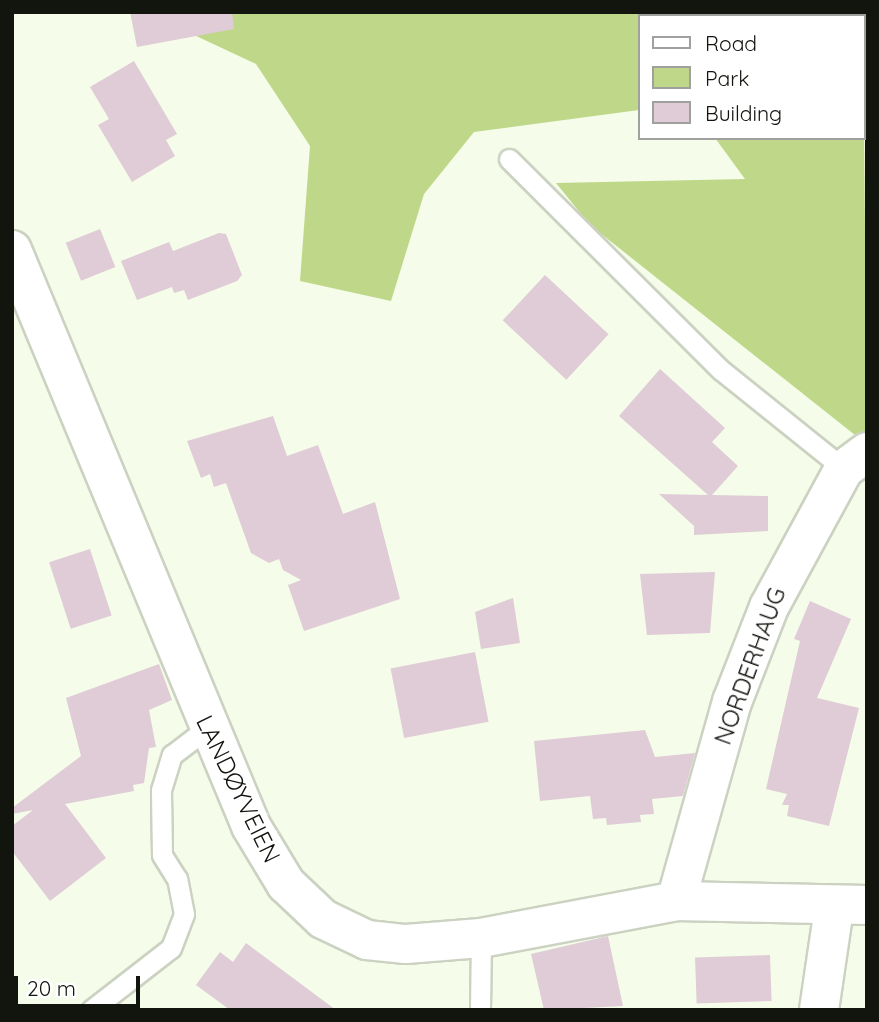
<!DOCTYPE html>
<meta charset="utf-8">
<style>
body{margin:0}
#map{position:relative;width:879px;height:1022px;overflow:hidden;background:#f5fce9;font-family:Quicksand,sans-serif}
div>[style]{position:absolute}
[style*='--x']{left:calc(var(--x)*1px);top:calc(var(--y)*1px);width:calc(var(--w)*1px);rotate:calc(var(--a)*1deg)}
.green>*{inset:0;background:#bfd789}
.building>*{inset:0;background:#dfccd6;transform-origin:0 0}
.roads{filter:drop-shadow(2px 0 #ccd2c1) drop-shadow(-2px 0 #ccd2c1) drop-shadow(0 2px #ccd2c1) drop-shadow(0 -2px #ccd2c1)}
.lane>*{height:19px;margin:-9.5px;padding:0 9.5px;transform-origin:9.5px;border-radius:9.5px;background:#fff}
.street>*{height:38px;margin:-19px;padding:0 19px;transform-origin:19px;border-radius:19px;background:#fff}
span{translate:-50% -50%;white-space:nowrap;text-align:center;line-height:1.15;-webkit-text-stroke:5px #fff;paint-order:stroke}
.street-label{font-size:24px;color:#12140e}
.frame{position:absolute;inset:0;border:14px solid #12140e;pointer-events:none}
.legend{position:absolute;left:638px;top:14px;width:228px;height:126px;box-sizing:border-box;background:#fff;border:2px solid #a0a19f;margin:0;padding:9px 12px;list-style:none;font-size:21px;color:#12140e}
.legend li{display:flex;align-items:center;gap:14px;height:35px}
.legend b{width:35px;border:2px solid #a0a19f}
.scale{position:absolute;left:14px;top:976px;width:126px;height:32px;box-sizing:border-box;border:4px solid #12140e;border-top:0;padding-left:9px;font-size:21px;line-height:24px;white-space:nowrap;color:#12140e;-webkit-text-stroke:5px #fff;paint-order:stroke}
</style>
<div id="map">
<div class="green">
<i style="clip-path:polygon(145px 12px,860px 12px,861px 16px,639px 16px,639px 110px,474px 132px,424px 194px,391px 301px,300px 281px,310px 146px,256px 64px)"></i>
<i style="clip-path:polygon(863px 23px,867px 433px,860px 439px,590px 225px,556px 183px,745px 179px,715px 138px,863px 138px)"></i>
</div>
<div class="building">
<i style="clip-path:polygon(130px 12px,232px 12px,234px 29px,137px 47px)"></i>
<i style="clip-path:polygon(134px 61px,177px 134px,166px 140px,175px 156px,132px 182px,98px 125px,109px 119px,90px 87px)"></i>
<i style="left:100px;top:229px;width:41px;height:37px;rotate:68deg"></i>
<i style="clip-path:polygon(219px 233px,226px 234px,242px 275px,237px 281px,188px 300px,184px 290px,174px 293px,172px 287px,137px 300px,121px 261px,169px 242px,173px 251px)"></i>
<i style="left:545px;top:275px;width:87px;height:62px;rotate:43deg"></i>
<i style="clip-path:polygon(660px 369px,725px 428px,712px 442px,738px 466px,712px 495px,768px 496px,768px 531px,694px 535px,694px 526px,659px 494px,708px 495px,619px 416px)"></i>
<i style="clip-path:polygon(273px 416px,287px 456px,318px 445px,343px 514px,375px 502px,400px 599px,304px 631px,288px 585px,301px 580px,283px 570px,279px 559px,269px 563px,251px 553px,226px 483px,214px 487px,210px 474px,201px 478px,187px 441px)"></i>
<i style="left:90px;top:549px;width:70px;height:43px;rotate:72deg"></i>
<i style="clip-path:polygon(715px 572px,710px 633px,647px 635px,640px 574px)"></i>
<i style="clip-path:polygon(513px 598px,520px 643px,481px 649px,475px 612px)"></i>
<i style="clip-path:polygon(810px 601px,851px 619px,817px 698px,859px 708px,829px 826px,787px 816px,789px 805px,782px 805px,787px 794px,766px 789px,800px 641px,794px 639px)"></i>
<i style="left:475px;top:652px;width:71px;height:86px;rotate:79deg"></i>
<i style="clip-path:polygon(159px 664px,172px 700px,149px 710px,156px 747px,149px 748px,144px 783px,133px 785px,134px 791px,65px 804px,106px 858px,50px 901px,12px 851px,12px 826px,33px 810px,12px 814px,12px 808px,81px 756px,66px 698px)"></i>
<i style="clip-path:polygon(645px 730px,655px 757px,695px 753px,683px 796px,652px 799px,654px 814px,640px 815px,641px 822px,607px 825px,606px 818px,593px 819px,590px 796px,540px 801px,534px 741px)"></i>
<i style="clip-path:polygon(608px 936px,623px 1006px,544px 1010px,531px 954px)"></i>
<i style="clip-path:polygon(246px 943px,336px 1010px,230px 1010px,196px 985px,220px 952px,233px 962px)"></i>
<i style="left:770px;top:955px;width:46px;height:75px;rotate:88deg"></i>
</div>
<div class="roads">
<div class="lane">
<i style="--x:509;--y:159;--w:299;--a:44.9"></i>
<i style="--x:721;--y:370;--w:158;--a:38.8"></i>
<i style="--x:91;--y:1010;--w:101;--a:-37.8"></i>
<i style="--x:171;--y:948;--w:36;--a:-69"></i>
<i style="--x:184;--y:914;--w:36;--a:-101"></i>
<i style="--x:177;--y:879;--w:28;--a:-122"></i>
<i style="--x:162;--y:855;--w:65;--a:-90.9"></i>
<i style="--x:161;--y:790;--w:37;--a:-73"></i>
<i style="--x:172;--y:755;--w:43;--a:-37.4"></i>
<i style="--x:480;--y:1010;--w:72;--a:-89.2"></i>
</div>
<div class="street">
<i style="--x:12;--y:250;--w:624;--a:67.46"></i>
<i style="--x:251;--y:826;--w:68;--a:58.9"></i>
<i style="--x:286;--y:884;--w:51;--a:43.4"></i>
<i style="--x:323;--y:919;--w:49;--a:25.5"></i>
<i style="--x:367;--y:940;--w:39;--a:6"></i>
<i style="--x:406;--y:944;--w:75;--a:-4.6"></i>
<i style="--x:481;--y:938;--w:198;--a:-10.7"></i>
<i style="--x:676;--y:901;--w:191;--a:1.2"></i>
<i style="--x:676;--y:901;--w:207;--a:-74.3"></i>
<i style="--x:732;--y:702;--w:102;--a:-68.7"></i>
<i style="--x:769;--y:607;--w:157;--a:-61.5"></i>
<i style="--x:844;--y:469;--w:29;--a:-36"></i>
<i style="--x:819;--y:1010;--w:103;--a:-81.6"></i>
</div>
</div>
<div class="street-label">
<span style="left:750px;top:666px;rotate:-70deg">NORDERHAUG</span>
<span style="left:238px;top:789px;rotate:64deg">LANDØYVEIEN</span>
</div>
<div class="frame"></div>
<ul class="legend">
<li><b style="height:9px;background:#fff"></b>Road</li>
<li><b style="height:19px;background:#bfd789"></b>Park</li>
<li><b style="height:19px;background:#dfccd6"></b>Building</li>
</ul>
<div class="scale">20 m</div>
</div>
